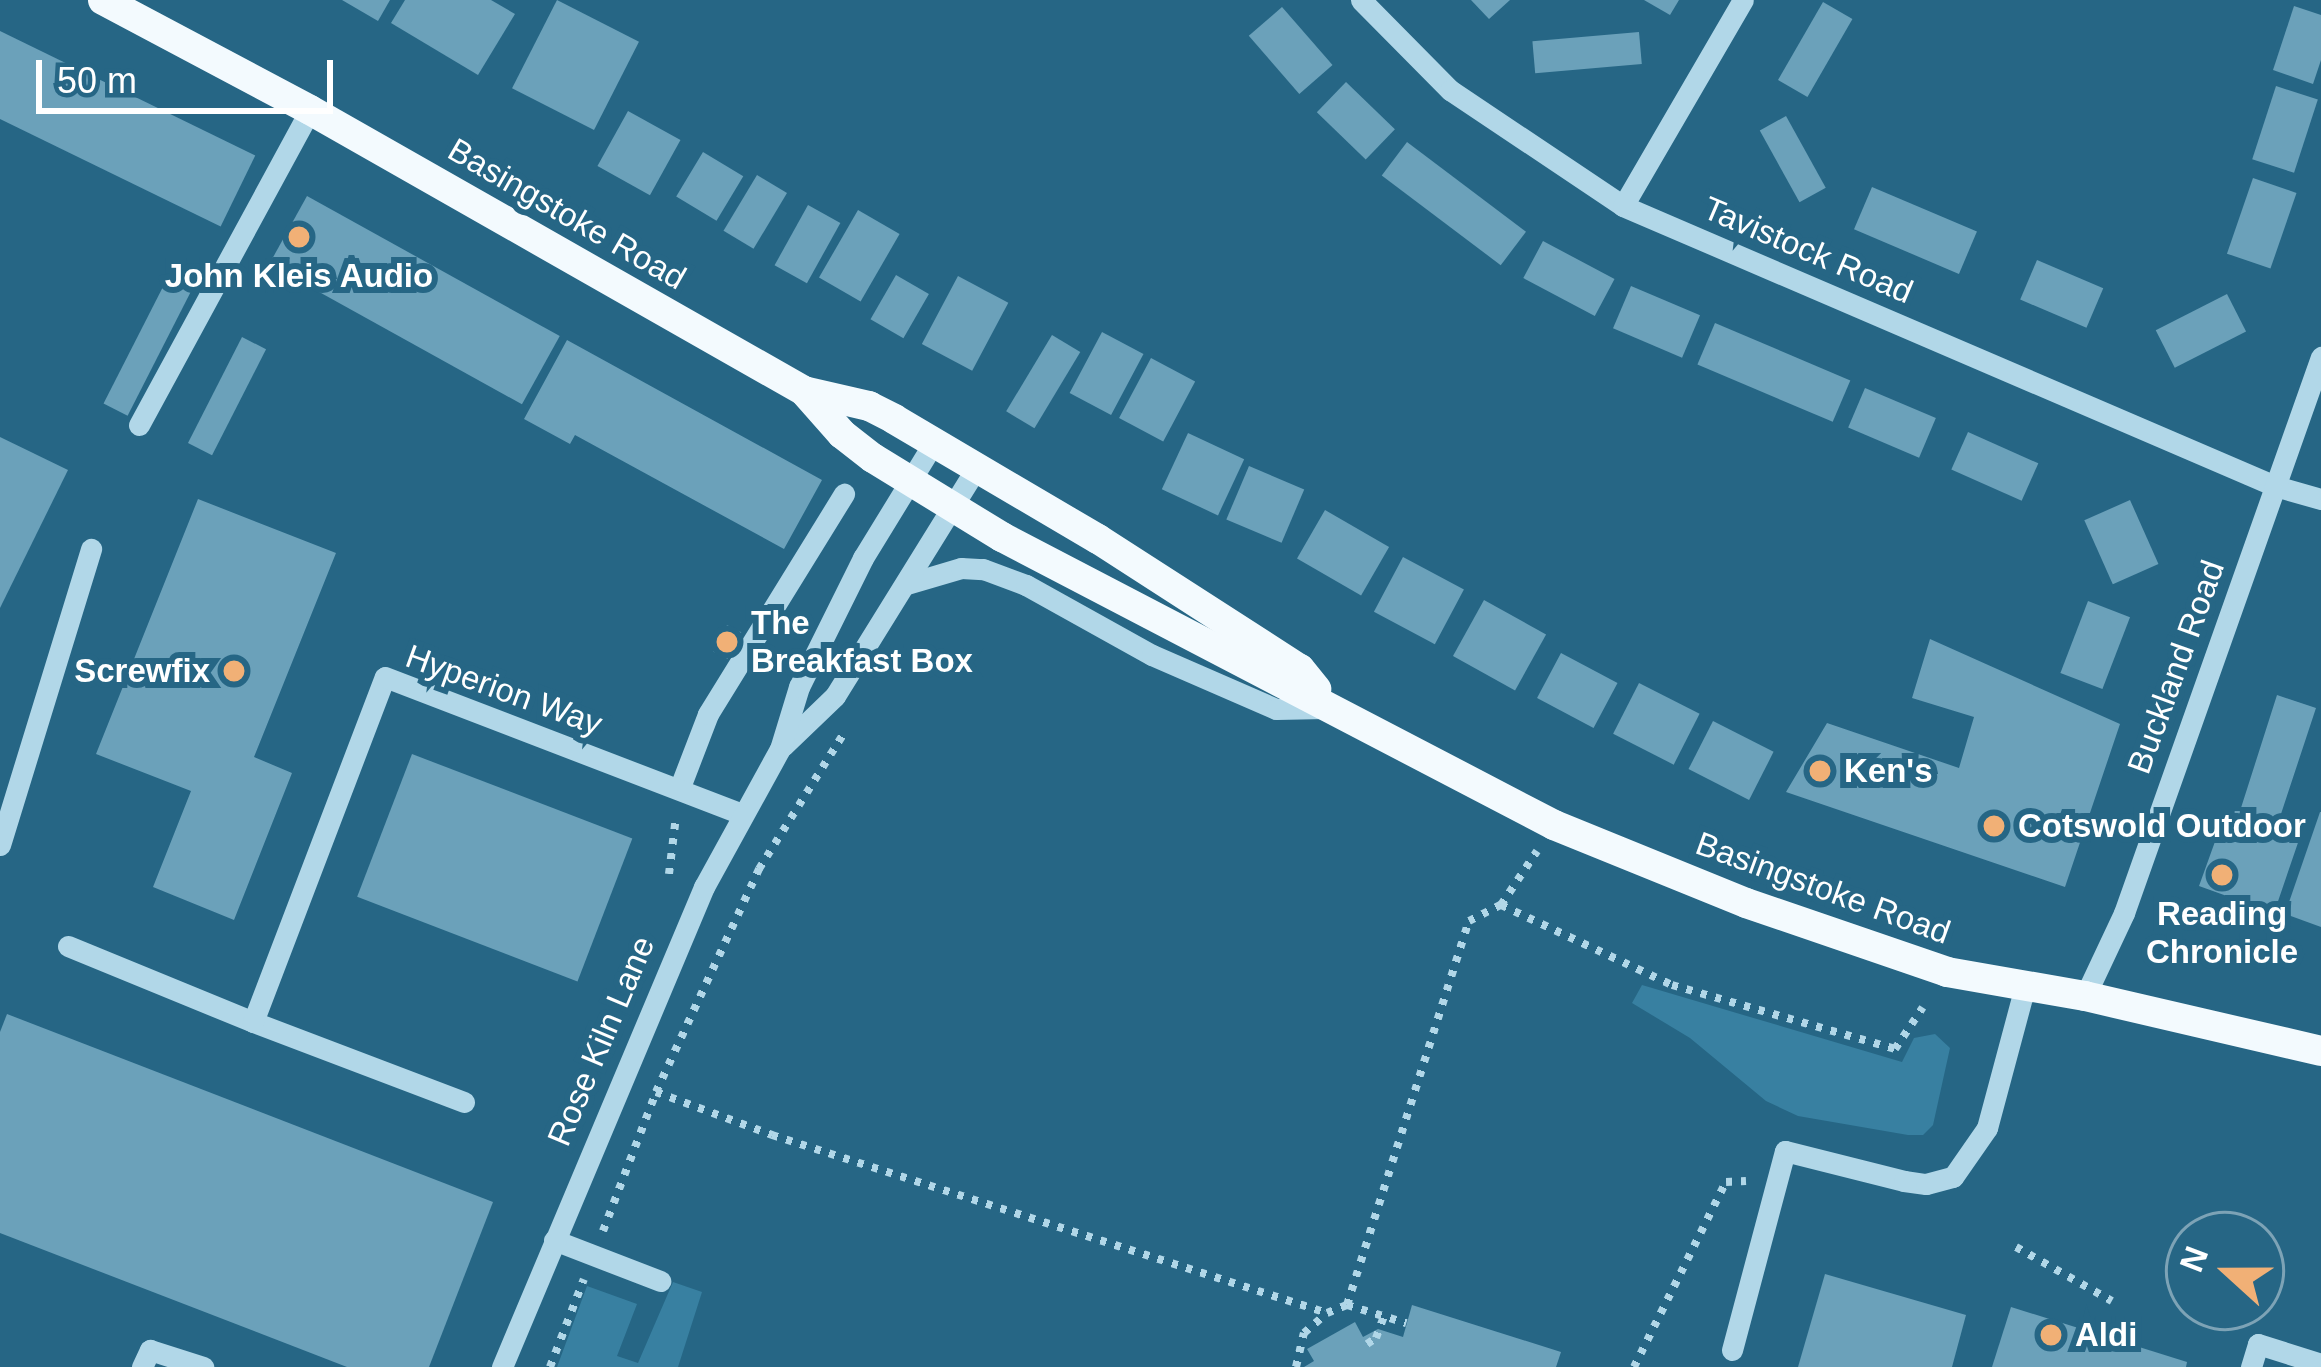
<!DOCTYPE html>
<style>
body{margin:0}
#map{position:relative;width:2321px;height:1367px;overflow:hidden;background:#266685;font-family:Arial,sans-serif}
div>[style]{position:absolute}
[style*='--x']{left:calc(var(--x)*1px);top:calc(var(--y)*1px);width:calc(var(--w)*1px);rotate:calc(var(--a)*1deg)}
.green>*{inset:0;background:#3880a1}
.building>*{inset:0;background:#6ba1ba;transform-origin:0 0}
.path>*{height:8px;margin-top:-4px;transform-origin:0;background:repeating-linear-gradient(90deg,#b1d7e8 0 6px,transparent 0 15px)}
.minor>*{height:21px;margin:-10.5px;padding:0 10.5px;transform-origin:10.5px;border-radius:10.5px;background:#b1d7e8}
.major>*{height:30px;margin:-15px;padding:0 15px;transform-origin:15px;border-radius:15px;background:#f3fafe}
.dots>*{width:33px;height:33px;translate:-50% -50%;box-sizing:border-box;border:6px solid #266685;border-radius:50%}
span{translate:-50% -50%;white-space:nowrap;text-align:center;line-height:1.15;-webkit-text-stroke:12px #266685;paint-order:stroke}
.street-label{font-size:33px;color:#fff}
.poi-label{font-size:33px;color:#fff;font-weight:700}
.left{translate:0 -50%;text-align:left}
.right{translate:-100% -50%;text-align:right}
.north{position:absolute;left:2165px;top:1211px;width:120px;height:120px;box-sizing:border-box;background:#266685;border:3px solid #7da3b6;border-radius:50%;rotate:291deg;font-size:33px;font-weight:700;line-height:48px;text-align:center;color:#fff}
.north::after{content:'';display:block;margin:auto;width:42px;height:54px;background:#f1b076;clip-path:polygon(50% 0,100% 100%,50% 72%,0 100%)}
.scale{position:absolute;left:36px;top:60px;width:297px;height:54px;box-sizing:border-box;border:6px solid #fff;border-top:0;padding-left:15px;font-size:36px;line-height:42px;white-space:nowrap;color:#fff;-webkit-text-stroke:9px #266685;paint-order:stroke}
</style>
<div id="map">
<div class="green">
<i style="clip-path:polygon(1642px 985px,1902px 1062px,1914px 1038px,1935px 1034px,1950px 1048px,1933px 1125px,1923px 1135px,1908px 1135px,1798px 1116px,1766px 1101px,1690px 1038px,1632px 1003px)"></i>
<i style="clip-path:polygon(673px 1282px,702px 1292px,678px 1367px,557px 1367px,587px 1286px,637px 1304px,617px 1356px,638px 1363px)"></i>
</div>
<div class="building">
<i style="clip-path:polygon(342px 0,390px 0,378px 21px)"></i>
<i style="clip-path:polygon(405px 0,491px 0,515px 14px,478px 75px,391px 23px)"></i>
<i style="left:557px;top:0;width:92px;height:99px;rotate:27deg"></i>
<i style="clip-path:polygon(1471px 0,1510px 0,1489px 19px)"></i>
<i style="clip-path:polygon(1644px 0,1679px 0,1670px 15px)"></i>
<i style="left:1823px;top:2px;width:34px;height:90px;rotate:30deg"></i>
<i style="clip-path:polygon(2294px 6px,2321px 15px,2321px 60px,2313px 84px,2273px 70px)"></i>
<i style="left:1282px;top:7px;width:77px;height:44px;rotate:49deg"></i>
<i style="left:0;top:31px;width:284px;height:79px;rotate:26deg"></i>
<i style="left:1639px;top:32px;width:32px;height:107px;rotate:85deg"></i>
<i style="left:1346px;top:82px;width:68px;height:42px;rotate:44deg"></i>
<i style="left:2276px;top:86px;width:44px;height:77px;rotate:18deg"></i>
<i style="left:628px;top:111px;width:60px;height:63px;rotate:29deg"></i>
<i style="left:1786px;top:116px;width:82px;height:30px;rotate:61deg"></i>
<i style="left:1407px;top:142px;width:149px;height:42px;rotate:37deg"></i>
<i style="left:703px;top:152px;width:47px;height:52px;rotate:31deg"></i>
<i style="left:757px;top:175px;width:35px;height:65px;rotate:31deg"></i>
<i style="left:2253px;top:178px;width:46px;height:80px;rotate:19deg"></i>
<i style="left:1872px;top:187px;width:114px;height:46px;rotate:23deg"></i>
<i style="left:307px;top:196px;width:289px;height:78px;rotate:29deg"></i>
<i style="left:808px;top:205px;width:37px;height:69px;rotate:29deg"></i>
<i style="left:858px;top:210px;width:48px;height:78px;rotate:30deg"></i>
<i style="left:1543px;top:241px;width:81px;height:42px;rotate:28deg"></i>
<i style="left:2037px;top:260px;width:72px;height:43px;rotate:23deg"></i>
<i style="left:896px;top:275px;width:38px;height:51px;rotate:30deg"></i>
<i style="left:958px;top:276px;width:57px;height:77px;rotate:28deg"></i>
<i style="left:168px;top:277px;width:27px;height:142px;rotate:27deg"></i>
<i style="left:1631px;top:286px;width:75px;height:46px;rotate:23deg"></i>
<i style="left:2227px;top:294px;width:42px;height:80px;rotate:63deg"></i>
<i style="left:1715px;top:323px;width:147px;height:45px;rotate:23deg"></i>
<i style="left:1102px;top:332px;width:47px;height:69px;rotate:28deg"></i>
<i style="left:1052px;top:335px;width:33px;height:89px;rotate:31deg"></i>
<i style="left:242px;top:337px;width:27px;height:119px;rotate:27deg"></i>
<i style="clip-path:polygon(567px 340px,822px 480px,784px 549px,575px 435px,570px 444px,524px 419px)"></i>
<i style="left:1151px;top:358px;width:50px;height:68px;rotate:28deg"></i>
<i style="left:1865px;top:388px;width:77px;height:43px;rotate:23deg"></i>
<i style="left:1968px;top:432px;width:77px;height:41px;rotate:24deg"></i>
<i style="left:1188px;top:433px;width:62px;height:62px;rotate:25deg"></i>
<i style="clip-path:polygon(0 437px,68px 470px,0 608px)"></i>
<i style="left:1249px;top:466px;width:60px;height:58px;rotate:23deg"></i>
<i style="clip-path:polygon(198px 499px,336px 553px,254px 757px,292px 773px,234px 920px,153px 887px,191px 791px,96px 754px)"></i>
<i style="left:2130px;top:500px;width:70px;height:50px;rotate:66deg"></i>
<i style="left:1325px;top:510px;width:74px;height:56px;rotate:30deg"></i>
<i style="left:1403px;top:557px;width:69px;height:62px;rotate:28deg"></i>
<i style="left:1484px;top:600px;width:71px;height:64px;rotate:29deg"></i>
<i style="left:2088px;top:601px;width:45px;height:77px;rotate:21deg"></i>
<i style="left:727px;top:625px;width:16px;height:30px;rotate:27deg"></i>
<i style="clip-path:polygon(1930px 639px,2120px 724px,2065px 887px,1786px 792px,1827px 723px,1959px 768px,1974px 717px,1912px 698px)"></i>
<i style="left:1561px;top:653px;width:64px;height:51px;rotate:28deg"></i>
<i style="left:1639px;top:683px;width:68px;height:57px;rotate:27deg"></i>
<i style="clip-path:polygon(2277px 695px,2316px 708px,2278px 823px,2302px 831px,2274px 913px,2199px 886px,2226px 811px,2240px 811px)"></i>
<i style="left:1713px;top:721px;width:68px;height:54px;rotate:27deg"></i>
<i style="left:412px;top:754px;width:236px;height:153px;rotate:21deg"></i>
<i style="clip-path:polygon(2320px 812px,2321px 812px,2321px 927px,2285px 914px)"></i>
<i style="clip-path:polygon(7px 1014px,493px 1202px,429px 1367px,347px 1367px,0 1233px,0 1032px)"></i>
<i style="clip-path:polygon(1825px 1274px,1966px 1315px,1952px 1367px,1798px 1367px)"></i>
<i style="clip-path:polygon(1412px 1305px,1561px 1352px,1556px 1367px,1304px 1367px,1314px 1361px,1307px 1349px,1355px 1322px,1363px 1337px,1378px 1329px,1403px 1337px)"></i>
<i style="clip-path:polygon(2011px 1307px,2187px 1362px,2186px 1367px,1992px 1367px)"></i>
</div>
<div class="path">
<i style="--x:669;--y:874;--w:58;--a:-83.1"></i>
<i style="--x:1501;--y:905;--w:189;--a:25.1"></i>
<i style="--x:1672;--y:985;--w:232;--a:16"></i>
<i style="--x:1895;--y:1049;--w:50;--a:-56.3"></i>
<i style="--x:656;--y:1092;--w:124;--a:20.3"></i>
<i style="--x:772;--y:1135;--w:583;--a:17.78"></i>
<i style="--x:1327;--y:1313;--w:22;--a:-22"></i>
<i style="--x:1347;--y:1305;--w:403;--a:-72.4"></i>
<i style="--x:1469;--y:921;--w:36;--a:-27"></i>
<i style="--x:1501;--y:905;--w:65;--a:-56.3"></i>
<i style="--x:603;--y:1231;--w:149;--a:-69.1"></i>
<i style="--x:656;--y:1092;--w:246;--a:-65.2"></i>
<i style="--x:759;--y:869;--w:160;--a:-58"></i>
<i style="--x:2016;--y:1247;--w:110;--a:29.4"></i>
<i style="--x:1347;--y:1305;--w:62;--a:17"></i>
<i style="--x:1367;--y:1344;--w:11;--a:-34"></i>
<i style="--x:1376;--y:1338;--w:23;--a:-70"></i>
<i style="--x:550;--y:1367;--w:94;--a:-68.9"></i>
<i style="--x:1296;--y:1367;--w:35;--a:-77"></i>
<i style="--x:1304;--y:1333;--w:30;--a:-41"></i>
<i style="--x:1634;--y:1367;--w:207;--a:-63.6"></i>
<i style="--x:1726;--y:1182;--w:20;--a:-3"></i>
</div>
<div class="minor">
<i style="--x:1361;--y:0;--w:127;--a:45.3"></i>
<i style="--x:1450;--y:90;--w:208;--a:33.8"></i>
<i style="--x:1623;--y:206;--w:710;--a:23.24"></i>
<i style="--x:2275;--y:486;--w:48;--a:15.8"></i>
<i style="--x:1623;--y:206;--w:238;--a:-59.8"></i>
<i style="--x:139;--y:425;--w:358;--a:-61.5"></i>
<i style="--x:907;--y:584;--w:56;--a:-16.5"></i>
<i style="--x:961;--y:568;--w:22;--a:3"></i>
<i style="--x:983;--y:569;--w:46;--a:20.4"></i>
<i style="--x:1026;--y:585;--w:144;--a:29.1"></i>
<i style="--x:1152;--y:655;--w:135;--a:23.5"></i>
<i style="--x:1276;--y:709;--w:49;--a:-1.2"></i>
<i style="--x:783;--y:746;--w:72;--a:-43.9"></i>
<i style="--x:835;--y:696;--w:269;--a:-58.2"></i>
<i style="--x:680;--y:787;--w:78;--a:-69"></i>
<i style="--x:708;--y:714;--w:259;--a:-58.3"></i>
<i style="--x:0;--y:845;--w:310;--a:-72.9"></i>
<i style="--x:68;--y:946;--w:200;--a:22.3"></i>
<i style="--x:2085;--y:996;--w:92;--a:-64.8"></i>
<i style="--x:2124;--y:913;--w:590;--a:-70.49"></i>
<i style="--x:464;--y:1102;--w:226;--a:-159.2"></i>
<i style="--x:253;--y:1022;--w:369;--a:-69.1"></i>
<i style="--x:385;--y:677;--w:382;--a:21"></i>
<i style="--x:554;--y:1240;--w:114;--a:21.1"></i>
<i style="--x:1732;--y:1350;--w:206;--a:-75.1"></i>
<i style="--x:1785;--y:1151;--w:123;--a:14.1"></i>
<i style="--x:1904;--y:1181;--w:22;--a:8"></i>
<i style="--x:1926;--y:1184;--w:28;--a:-15"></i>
<i style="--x:1953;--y:1177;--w:60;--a:-55.2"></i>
<i style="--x:1987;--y:1128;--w:147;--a:-75"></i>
<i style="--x:142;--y:1367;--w:19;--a:-65"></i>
<i style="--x:150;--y:1350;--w:56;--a:17.8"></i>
<i style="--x:502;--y:1367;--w:521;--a:-67.18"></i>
<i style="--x:704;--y:887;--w:158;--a:-61.2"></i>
<i style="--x:780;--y:749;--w:65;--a:-73"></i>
<i style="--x:799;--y:687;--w:144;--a:-63.6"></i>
<i style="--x:863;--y:558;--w:136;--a:-58.5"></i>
<i style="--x:2251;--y:1367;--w:24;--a:-73"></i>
<i style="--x:2258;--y:1344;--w:66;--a:17.6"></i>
</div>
<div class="major">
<i style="--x:103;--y:0;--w:234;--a:28"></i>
<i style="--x:310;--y:110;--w:568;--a:29.63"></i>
<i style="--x:804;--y:391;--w:67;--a:13"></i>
<i style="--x:869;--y:406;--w:28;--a:27"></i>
<i style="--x:894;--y:419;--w:237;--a:30.5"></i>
<i style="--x:1098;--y:539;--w:240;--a:32.8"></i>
<i style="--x:1300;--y:669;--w:26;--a:51"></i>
<i style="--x:804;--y:391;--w:57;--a:48.5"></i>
<i style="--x:842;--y:434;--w:39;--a:38"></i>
<i style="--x:873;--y:458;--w:151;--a:31.5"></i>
<i style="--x:1002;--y:537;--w:623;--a:27.55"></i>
<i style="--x:1554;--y:825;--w:207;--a:22.1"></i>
<i style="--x:1746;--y:903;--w:213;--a:18.9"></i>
<i style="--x:1947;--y:972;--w:140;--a:9.9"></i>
<i style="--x:2085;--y:996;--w:242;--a:13.1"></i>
</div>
<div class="dots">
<i style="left:299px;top:237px;background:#f1b076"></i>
<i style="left:727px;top:642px;background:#f1b076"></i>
<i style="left:234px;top:671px;background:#f1b076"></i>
<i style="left:1820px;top:771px;background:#f1b076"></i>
<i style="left:1994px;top:826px;background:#f1b076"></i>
<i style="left:2222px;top:875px;background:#f1b076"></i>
<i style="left:2051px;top:1335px;background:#f1b076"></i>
</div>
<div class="street-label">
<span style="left:567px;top:214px;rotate:30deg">Basingstoke Road</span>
<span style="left:1808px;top:250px;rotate:23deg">Tavistock Road</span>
<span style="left:2176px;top:667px;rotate:-70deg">Buckland Road</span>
<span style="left:504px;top:690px;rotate:20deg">Hyperion Way</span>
<span style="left:1823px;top:888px;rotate:20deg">Basingstoke Road</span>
<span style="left:601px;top:1041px;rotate:-67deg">Rose Kiln Lane</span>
</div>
<div class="poi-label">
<span style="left:299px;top:276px">John Kleis Audio</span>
<span class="left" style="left:751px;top:642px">The<br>Breakfast Box</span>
<span class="right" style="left:210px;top:671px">Screwfix</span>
<span class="left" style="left:1844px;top:771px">Ken's</span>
<span class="left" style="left:2018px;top:826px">Cotswold Outdoor</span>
<span style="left:2222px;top:933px">Reading<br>Chronicle</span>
<span class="left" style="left:2075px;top:1335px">Aldi</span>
</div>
<div class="north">N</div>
<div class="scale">50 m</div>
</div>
